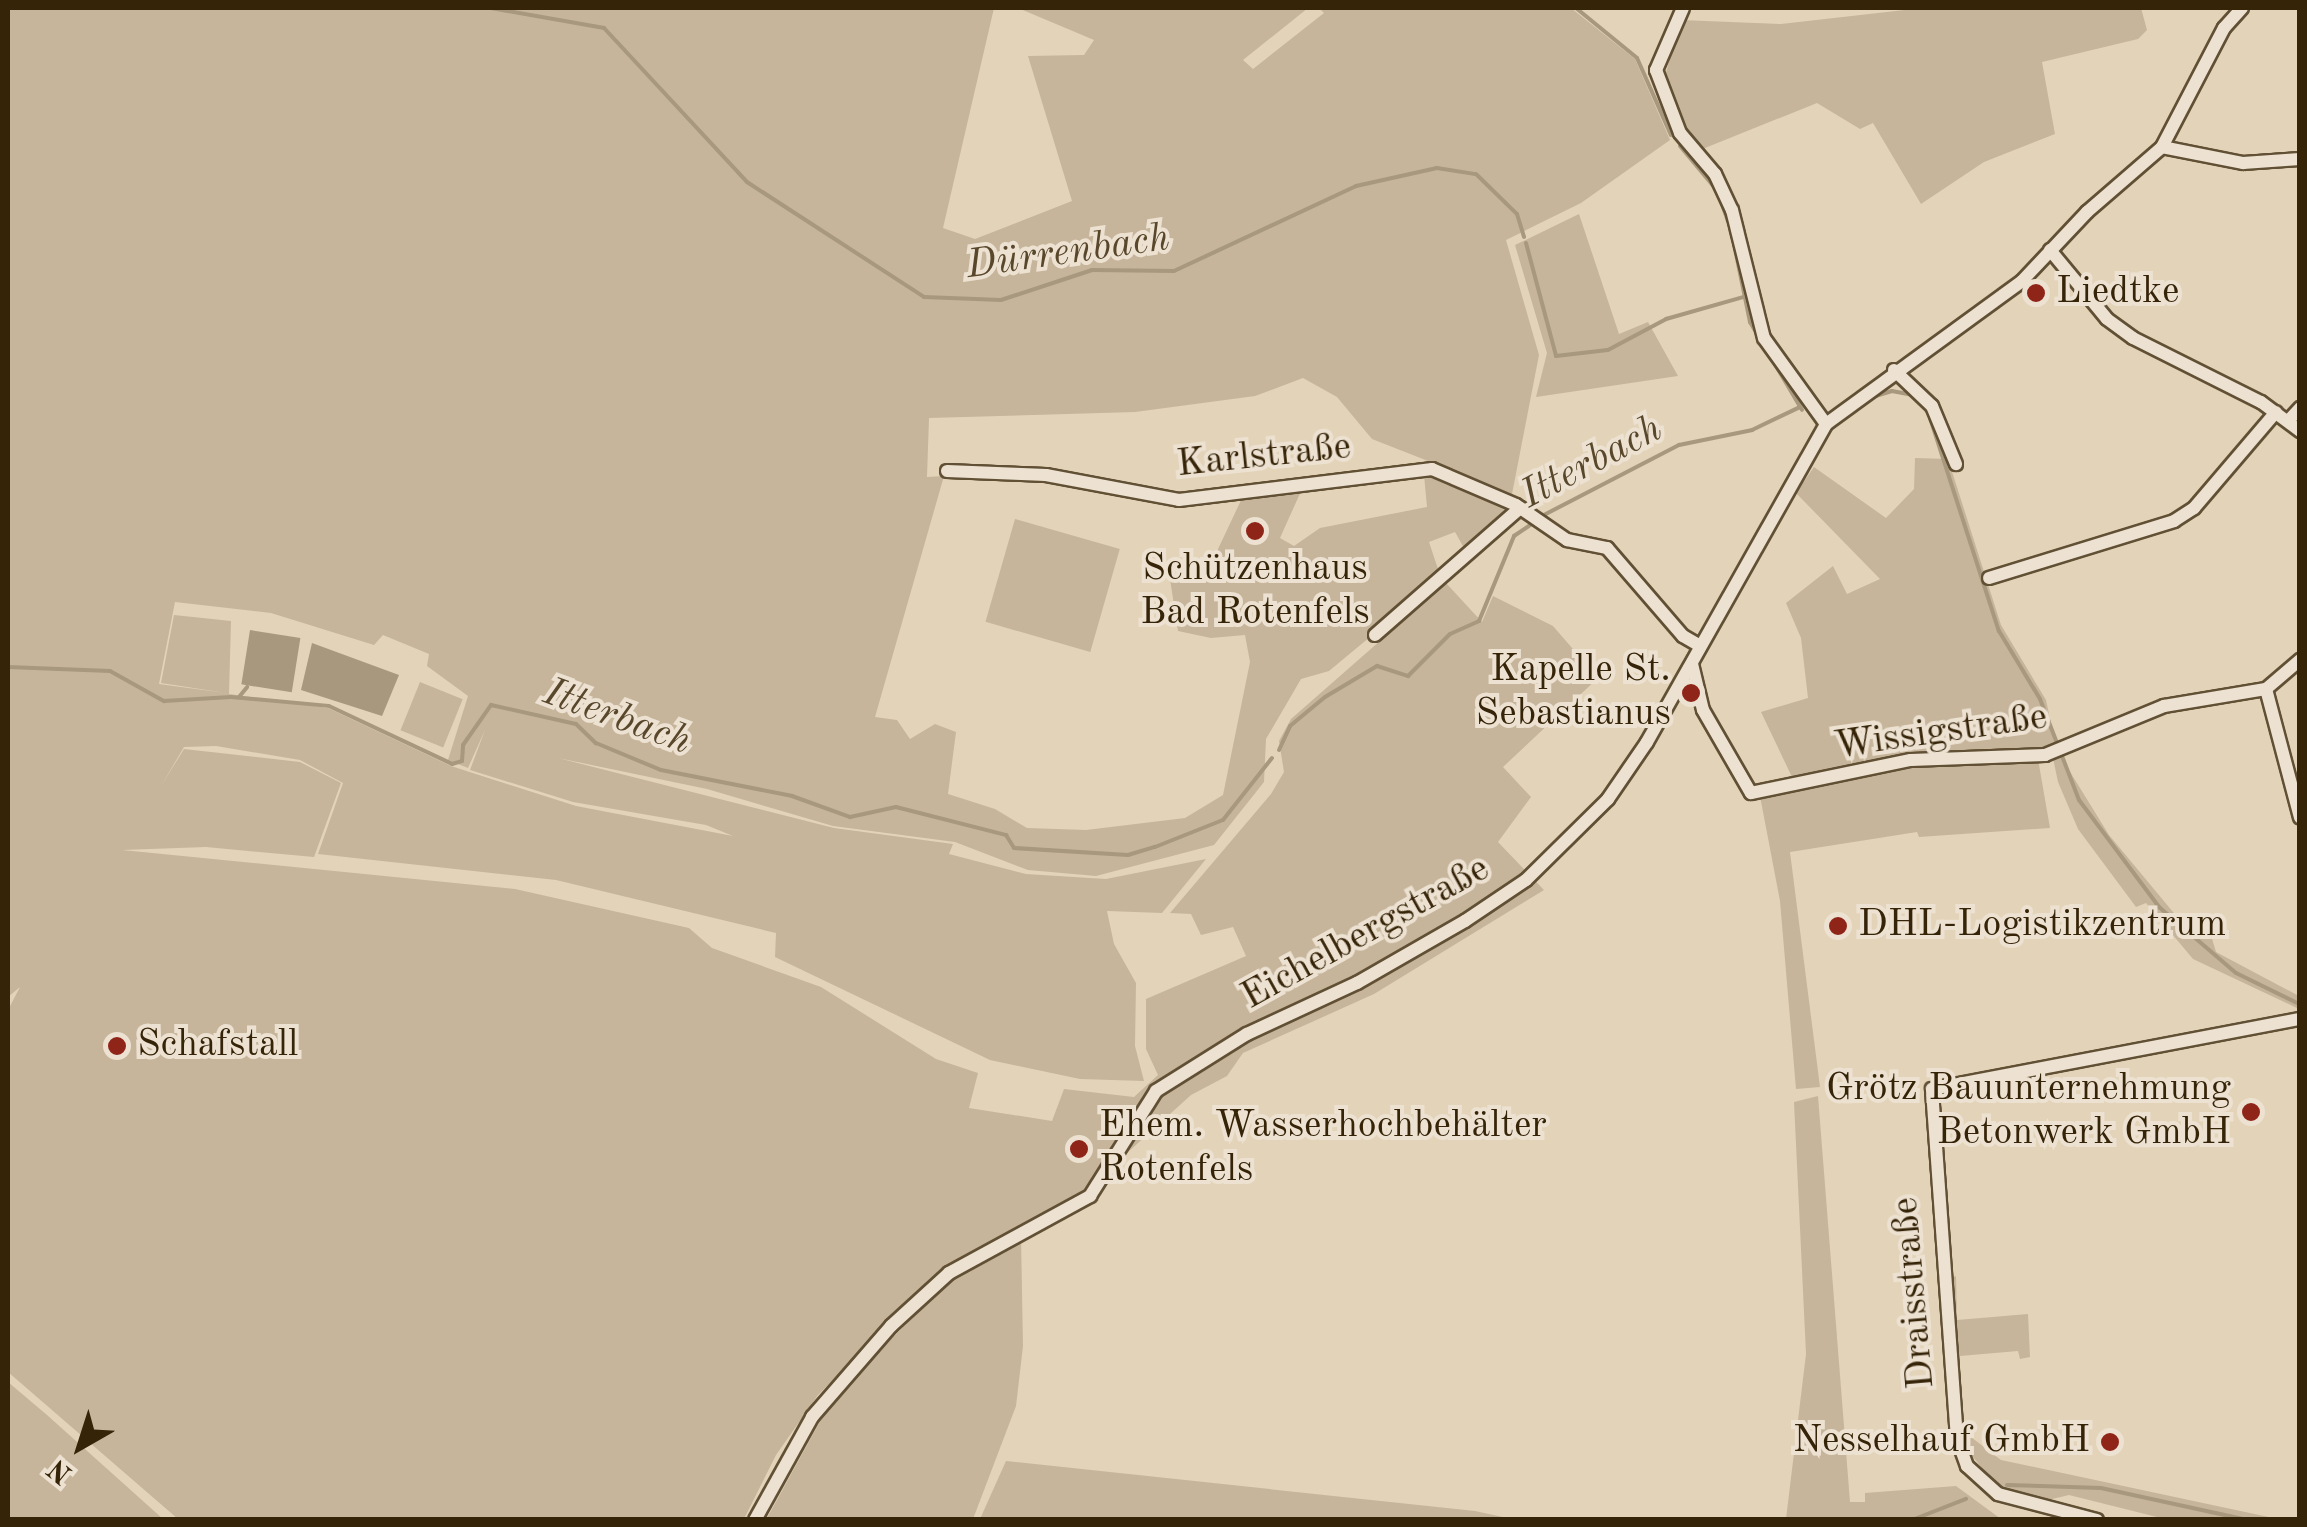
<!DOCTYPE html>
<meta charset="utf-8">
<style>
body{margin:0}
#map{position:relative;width:2307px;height:1527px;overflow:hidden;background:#e3d3b9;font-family:"Old Standard TT",serif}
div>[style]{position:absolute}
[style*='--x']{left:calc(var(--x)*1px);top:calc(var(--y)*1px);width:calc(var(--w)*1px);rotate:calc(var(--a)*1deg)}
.green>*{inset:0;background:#c6b59b;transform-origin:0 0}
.water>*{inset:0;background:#a8987d;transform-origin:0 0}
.stream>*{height:4px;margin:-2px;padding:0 2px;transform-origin:2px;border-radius:2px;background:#a8987d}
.roads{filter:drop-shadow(2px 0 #615034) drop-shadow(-2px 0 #615034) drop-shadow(0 2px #615034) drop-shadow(0 -2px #615034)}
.street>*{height:12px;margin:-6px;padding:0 6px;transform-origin:6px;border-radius:6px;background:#ede2d2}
.dots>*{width:28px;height:28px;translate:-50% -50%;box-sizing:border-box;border:5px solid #ede2d2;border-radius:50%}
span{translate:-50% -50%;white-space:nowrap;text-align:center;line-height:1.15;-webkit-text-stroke:8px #ede2d2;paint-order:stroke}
.poi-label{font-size:38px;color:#362408}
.left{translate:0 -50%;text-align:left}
.right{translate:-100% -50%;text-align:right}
.street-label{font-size:38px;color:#362408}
.water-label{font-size:40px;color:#58472b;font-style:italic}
.frame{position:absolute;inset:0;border:10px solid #362408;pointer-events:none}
.north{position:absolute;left:30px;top:1397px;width:100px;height:100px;-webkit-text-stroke:8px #ede2d2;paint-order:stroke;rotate:219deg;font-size:28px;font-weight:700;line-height:40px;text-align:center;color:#362408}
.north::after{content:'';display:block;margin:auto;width:35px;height:45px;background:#362408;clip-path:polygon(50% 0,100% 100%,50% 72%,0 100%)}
</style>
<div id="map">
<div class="green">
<i style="clip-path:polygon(evenodd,8px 8px,994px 8px,943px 228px,975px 239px,1072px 201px,1028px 56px,1084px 55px,1094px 40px,1018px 8px,1308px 8px,1243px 60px,1253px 69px,1324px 13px,1319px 8px,1571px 8px,1635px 59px,1670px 140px,1581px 203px,1506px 240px,1539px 355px,1512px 494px,1372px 439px,1337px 397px,1303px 378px,1255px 396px,1135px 412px,929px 418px,927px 477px,944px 476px,875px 717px,897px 720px,910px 739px,935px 724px,956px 732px,948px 794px,995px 809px,1027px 828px,1086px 830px,1185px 818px,1223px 795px,1250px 662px,1245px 635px,1211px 638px,1178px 631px,1170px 579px,1202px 583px,1243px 496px,1302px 489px,1280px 538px,1294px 546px,1320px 528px,1427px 507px,1424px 475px,1509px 507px,1468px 555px,1455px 532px,1429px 542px,1441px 578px,1329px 671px,1301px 679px,1266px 739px,1264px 782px,1214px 845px,1096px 876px,1028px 870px,955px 842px,833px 826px,707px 789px,558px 758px,834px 828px,953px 844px,949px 854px,1026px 874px,1106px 879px,1206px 859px,1162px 913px,1107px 911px,1114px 944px,1136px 983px,1135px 1046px,1144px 1081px,1080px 1079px,990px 1060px,775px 957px,776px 933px,556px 880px,318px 854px,343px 783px,300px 760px,216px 746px,184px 747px,161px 786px,184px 749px,300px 762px,341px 783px,314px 857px,206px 847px,122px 850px,515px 889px,689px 928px,712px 948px,821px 987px,936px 1059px,978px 1073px,969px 1108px,1052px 1121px,1064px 1089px,1134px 1097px,1158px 1075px,1146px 1049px,1146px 999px,1246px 956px,1233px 927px,1201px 935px,1191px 914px,1170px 913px,1271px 794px,1284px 772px,1279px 741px,1291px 719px,1446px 583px,1482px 622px,1493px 596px,1553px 626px,1598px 678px,1503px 767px,1531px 797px,1498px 842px,1544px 890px,1374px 994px,1243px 1053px,1227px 1076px,1191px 1095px,1084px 1192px,962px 1259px,922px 1289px,818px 1395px,776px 1455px,744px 1519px,178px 1519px,8px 1372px,8px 1010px,20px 987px,8px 997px,8px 8px,175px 602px,271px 613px,374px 645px,383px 635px,429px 654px,427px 666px,468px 696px,448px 760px,468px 768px,485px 730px,470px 770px,573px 802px,706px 825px,733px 836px,576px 806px,451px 766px,328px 708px,229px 694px,231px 621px,174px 615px,161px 683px,226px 693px,159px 684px,175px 602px)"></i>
<i style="clip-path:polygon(1922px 8px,2141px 8px,2147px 30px,2138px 39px,2042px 62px,2055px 134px,1984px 162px,1921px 204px,1873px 123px,1860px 129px,1817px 103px,1700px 150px,1676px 121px,1663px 83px,1681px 20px,1781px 24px)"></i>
<i style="clip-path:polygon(1579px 214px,1619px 334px,1648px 322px,1678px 376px,1536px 397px,1547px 353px,1515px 245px)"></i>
<i style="clip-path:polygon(1915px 458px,1948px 459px,2001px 625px,2046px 700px,2056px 746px,1893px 756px,1792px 777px,1761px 712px,1808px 698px,1801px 638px,1786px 603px,1833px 566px,1847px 594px,1880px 579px,1796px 493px,1814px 467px,1886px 518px,1914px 489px)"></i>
<i style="left:1015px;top:519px;width:109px;height:107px;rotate:16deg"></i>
<i style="left:420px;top:682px;width:46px;height:52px;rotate:22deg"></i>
<i style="clip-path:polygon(2059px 754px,2109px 835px,2178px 918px,2205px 915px,2216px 952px,2299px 996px,2299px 1009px,2193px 959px,2146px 903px,2136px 907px,2078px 829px,2058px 782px,2053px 758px)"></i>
<i style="clip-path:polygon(2038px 759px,2050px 828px,1919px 837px,1917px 832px,1790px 852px,1820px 1087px,1796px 1089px,1780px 901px,1760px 796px,1908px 764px)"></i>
<i style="clip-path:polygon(1818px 1096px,1850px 1502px,1865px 1502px,1865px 1493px,1956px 1486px,2001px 1519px,1786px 1519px,1806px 1354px,1794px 1102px)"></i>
<i style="clip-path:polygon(1021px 1237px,1023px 1346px,1016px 1406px,973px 1519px,766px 1520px,823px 1416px,890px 1340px,957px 1275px)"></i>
<i style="clip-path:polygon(1956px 1276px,1957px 1320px,2028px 1314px,2030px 1357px,2020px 1359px,2018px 1351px,1960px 1356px,1957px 1361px,1949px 1279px)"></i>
<i style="clip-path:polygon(1960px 1372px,1963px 1431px,2001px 1460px,2278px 1519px,2165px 1519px,2069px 1495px,2044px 1501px,1999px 1489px,1965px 1447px,1960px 1430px)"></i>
<i style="clip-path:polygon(8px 1382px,47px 1415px,163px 1519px,8px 1519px)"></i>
<i style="clip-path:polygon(1006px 1461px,1475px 1511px,1512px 1519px,980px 1519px)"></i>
</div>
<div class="water">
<i style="left:250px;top:630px;width:51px;height:55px;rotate:9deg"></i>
<i style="clip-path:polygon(312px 643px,399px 675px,382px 716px,301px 690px)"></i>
</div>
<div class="stream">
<i style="--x:491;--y:8;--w:115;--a:10"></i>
<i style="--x:604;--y:28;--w:210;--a:47.1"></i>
<i style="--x:747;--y:182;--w:211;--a:33"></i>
<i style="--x:924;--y:297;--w:77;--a:2.2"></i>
<i style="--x:1001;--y:300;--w:96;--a:-18.2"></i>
<i style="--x:1092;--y:270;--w:82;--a:0.7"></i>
<i style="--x:1174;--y:271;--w:201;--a:-25"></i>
<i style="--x:1356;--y:186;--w:83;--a:-12.5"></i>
<i style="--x:1437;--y:168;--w:39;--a:9"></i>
<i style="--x:1476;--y:174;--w:57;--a:44.3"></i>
<i style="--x:1517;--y:214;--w:24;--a:73"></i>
<i style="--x:1576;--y:8;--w:79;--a:39.3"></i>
<i style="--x:1637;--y:58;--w:84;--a:66.2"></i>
<i style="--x:1680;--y:146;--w:55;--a:50.2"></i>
<i style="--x:1721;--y:201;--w:21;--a:71"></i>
<i style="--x:1526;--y:243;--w:117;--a:75.1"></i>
<i style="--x:1556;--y:356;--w:52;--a:-6.6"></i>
<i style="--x:1608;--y:350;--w:66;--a:-28.1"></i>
<i style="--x:1666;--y:319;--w:80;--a:-15.9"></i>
<i style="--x:1734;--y:244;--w:80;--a:78.4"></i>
<i style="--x:1750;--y:322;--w:102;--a:59.4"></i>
<i style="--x:1869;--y:398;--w:24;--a:-17"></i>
<i style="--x:1892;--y:391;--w:20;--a:11"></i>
<i style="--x:1930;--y:418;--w:224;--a:72.1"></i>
<i style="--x:1999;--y:631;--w:79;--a:58.9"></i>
<i style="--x:2040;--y:699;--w:108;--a:68.9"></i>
<i style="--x:2079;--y:800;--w:134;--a:53.2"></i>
<i style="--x:2159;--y:907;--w:101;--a:40.6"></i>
<i style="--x:2236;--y:973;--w:68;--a:26.2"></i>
<i style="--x:1540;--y:517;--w:157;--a:-27.4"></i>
<i style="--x:1679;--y:445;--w:75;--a:-11.6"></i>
<i style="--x:1752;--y:430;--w:53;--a:-25.6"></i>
<i style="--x:8;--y:667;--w:102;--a:2.2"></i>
<i style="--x:110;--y:671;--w:62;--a:29.1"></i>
<i style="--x:164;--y:701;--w:67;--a:-3.4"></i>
<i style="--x:231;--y:697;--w:98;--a:5.2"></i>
<i style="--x:329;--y:706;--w:136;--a:25.2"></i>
<i style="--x:452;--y:764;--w:10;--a:-17"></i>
<i style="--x:462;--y:761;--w:16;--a:-86"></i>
<i style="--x:463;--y:745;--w:49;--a:-55"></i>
<i style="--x:491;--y:705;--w:87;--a:12.6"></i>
<i style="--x:576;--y:724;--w:28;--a:44"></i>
<i style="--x:596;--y:743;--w:70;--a:22.6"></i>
<i style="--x:661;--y:770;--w:134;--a:11.2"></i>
<i style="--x:792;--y:796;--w:62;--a:19.9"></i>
<i style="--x:850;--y:817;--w:47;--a:-12.3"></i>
<i style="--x:896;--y:807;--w:114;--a:14.3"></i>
<i style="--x:1006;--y:835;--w:15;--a:58"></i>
<i style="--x:1014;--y:848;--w:114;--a:3.5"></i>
<i style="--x:1128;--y:855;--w:28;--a:-17"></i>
<i style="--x:1155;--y:847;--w:73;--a:-21.7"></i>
<i style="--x:1223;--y:820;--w:79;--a:-51.7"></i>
<i style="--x:239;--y:697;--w:13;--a:-51"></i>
<i style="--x:1279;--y:750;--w:26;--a:-65"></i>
<i style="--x:1290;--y:726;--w:45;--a:-39.6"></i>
<i style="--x:1325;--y:697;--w:61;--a:-30.8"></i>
<i style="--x:1377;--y:666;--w:33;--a:18"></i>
<i style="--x:1408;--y:676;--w:59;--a:-45"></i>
<i style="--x:1450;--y:634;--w:32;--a:-24"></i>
<i style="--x:1479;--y:621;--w:92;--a:-67.6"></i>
<i style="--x:1514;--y:536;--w:23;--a:-34"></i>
<i style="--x:2007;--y:1485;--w:94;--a:1.8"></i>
<i style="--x:2101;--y:1488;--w:150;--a:12.3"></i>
<i style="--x:1912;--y:1520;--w:58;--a:-21.3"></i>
</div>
<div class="roads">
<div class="street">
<i style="--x:1683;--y:8;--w:68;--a:113.5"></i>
<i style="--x:1656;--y:70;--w:67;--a:69.1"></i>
<i style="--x:1680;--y:133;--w:54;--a:49.5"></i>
<i style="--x:1715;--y:174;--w:40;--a:65"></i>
<i style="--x:1732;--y:210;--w:132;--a:76"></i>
<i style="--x:1764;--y:338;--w:106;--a:54.2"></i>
<i style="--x:2162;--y:147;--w:83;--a:11.2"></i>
<i style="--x:2243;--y:163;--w:57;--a:-4"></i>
<i style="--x:2050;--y:250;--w:89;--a:50.4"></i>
<i style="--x:2107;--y:319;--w:32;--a:36"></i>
<i style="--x:2133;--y:338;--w:143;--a:26.6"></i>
<i style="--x:2261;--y:402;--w:49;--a:36.6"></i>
<i style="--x:1894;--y:370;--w:52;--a:43.5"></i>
<i style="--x:1932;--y:406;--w:63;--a:67.5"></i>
<i style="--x:2288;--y:421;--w:18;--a:-47"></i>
<i style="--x:947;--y:471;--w:99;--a:2.3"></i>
<i style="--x:1046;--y:475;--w:135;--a:10.6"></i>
<i style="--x:1179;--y:500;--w:255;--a:-7"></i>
<i style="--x:1432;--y:469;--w:91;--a:23.2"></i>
<i style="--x:1516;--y:505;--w:62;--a:34.5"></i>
<i style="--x:1567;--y:540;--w:41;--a:11.3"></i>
<i style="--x:1607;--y:548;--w:116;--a:49.2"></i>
<i style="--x:1683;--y:636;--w:20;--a:30"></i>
<i style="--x:1989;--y:578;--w:194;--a:-17.1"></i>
<i style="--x:2174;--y:521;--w:24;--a:-33"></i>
<i style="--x:2194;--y:508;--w:126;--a:-49.5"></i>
<i style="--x:1375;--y:635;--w:193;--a:-41.2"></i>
<i style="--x:1692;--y:664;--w:47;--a:76.6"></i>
<i style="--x:1703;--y:710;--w:96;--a:60"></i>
<i style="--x:1751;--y:793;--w:163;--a:-11.7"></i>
<i style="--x:1911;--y:760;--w:134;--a:-2.1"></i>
<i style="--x:2045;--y:755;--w:129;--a:-22.4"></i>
<i style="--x:2164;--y:706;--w:103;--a:-9.5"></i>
<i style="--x:2266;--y:689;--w:45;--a:-40.5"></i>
<i style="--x:2266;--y:689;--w:133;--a:75.2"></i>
<i style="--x:755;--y:1520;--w:118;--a:-61"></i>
<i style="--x:812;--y:1417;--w:121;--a:-49"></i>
<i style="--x:891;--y:1326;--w:79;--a:-42.4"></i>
<i style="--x:949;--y:1273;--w:161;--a:-28.6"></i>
<i style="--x:1090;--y:1196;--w:124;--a:-57.8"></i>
<i style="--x:1156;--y:1091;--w:107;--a:-32.1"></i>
<i style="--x:1247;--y:1034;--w:121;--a:-24.9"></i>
<i style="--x:1357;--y:983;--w:125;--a:-29.9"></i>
<i style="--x:1465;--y:921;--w:73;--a:-33.9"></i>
<i style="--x:1526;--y:880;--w:115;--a:-44.6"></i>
<i style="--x:1608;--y:799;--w:69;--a:-55.6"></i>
<i style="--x:1647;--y:742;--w:365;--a:-60.6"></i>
<i style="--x:1826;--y:424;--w:243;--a:-36.1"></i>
<i style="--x:2022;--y:281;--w:95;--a:-46.7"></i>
<i style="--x:2087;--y:212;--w:99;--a:-40.9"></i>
<i style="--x:2162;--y:147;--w:134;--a:-62.5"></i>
<i style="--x:2224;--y:28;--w:27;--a:-48"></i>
<i style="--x:2097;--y:1520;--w:102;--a:-165.3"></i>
<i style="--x:1998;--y:1494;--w:42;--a:-137.9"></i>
<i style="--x:1967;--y:1466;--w:29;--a:-110"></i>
<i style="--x:1957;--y:1439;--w:351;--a:-94.1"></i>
<i style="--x:1932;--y:1089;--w:375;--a:-10.8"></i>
</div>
</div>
<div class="dots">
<i style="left:2036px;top:293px;background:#8f2418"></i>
<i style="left:1255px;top:531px;background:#8f2418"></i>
<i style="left:1691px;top:693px;background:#8f2418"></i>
<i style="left:1838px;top:926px;background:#8f2418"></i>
<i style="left:117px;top:1046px;background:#8f2418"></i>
<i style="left:2251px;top:1112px;background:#8f2418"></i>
<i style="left:1079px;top:1149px;background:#8f2418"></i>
<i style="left:2110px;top:1442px;background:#8f2418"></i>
</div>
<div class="poi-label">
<span class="left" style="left:2056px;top:293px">Liedtke</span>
<span style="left:1255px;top:592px">Schützenhaus<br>Bad Rotenfels</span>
<span class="right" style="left:1671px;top:693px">Kapelle St.<br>Sebastianus</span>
<span class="left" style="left:1858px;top:926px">DHL-Logistikzentrum</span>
<span class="left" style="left:137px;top:1046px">Schafstall</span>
<span class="right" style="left:2231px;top:1112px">Grötz Bauunternehmung<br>Betonwerk GmbH</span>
<span class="left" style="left:1099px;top:1149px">Ehem. Wasserhochbehälter<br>Rotenfels</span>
<span class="right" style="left:2090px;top:1442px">Nesselhauf GmbH</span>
</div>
<div class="street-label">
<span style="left:1264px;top:457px;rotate:-6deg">Karlstraße</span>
<span style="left:1941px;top:733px;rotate:-8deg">Wissigstraße</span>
<span style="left:1366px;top:934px;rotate:-29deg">Eichelbergstraße</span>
<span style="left:1915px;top:1293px;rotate:-95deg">Draisstraße</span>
</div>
<div class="water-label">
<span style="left:1068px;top:253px;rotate:-8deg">Dürrenbach</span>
<span style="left:1592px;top:463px;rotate:-28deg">Itterbach</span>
<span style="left:617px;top:718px;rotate:20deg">Itterbach</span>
</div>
<div class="frame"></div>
<div class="north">N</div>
</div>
